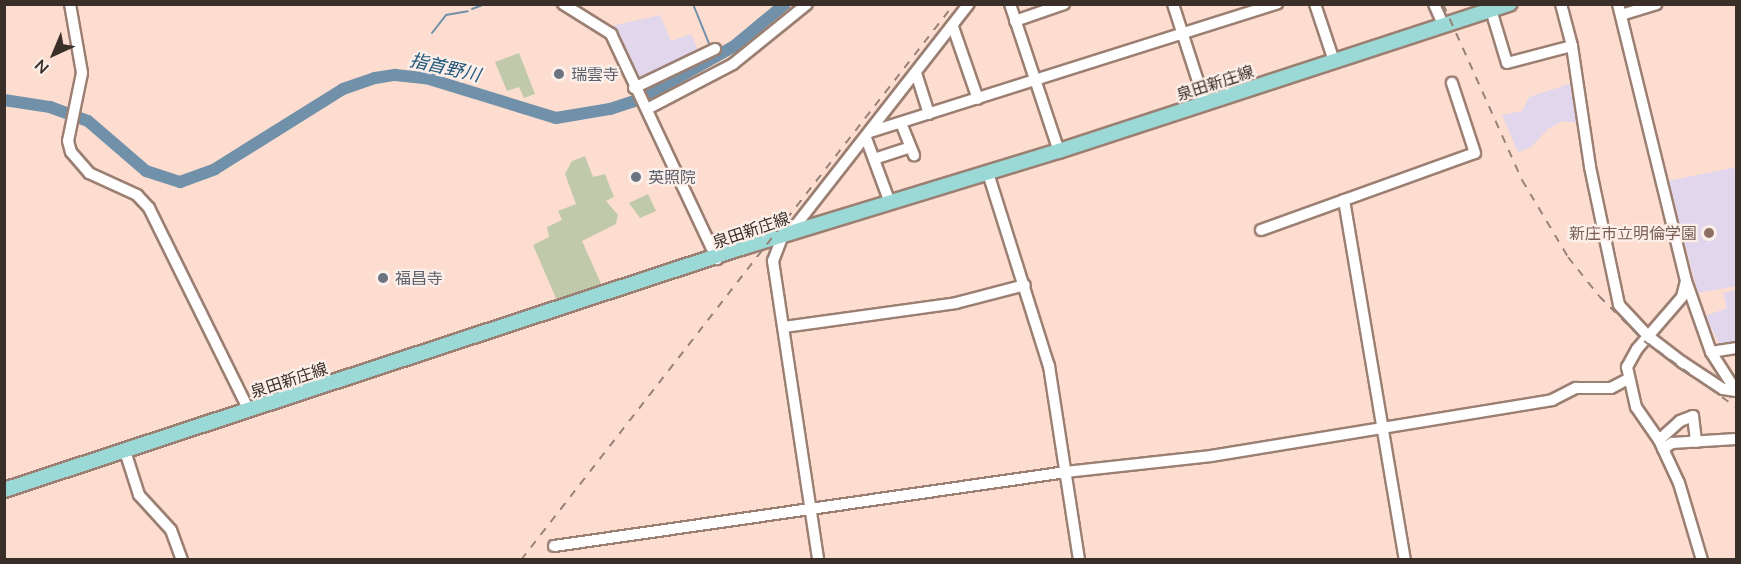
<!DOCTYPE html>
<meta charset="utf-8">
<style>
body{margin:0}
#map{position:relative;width:1741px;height:564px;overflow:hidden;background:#fdddcf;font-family:Mulish,"Noto Sans JP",sans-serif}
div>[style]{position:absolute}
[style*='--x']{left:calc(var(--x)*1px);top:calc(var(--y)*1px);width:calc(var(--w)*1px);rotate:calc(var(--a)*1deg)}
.education>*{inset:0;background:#e1d6eb}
.green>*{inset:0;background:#c0caab}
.stream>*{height:2px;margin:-1px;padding:0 1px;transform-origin:1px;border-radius:1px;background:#7091a9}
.river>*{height:12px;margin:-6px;padding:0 6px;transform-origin:6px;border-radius:6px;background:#7091a9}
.roads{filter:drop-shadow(2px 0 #9b7f72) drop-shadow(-2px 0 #9b7f72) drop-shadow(0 2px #9b7f72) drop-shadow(0 -2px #9b7f72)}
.minor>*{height:10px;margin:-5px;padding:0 5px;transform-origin:5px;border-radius:5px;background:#fff}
.major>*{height:14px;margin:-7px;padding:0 7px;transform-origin:7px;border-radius:7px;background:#9bd9d6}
.rail>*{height:2px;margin-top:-1px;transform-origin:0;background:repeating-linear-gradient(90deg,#978278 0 8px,transparent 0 16px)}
.dots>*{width:16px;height:16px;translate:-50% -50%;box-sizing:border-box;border:3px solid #fcefe9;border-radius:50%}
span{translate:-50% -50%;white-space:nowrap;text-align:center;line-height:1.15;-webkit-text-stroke:4.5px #fcefe9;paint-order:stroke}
.worship-label{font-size:16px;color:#5b616d}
.left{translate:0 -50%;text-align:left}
.street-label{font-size:16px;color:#3a2e29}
.education-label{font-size:16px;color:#785e54}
.right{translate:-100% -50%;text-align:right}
.water-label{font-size:18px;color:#23597d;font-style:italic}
.frame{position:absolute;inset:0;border:6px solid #3a2e29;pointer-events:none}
.north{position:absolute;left:24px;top:24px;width:60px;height:60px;-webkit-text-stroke:4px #fcefe9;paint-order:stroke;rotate:224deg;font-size:16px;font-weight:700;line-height:24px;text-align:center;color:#3a2e29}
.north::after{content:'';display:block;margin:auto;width:21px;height:27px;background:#3a2e29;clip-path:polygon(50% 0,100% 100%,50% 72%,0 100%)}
</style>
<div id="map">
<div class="education">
<i style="clip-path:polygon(660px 15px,671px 41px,691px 34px,699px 52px,668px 70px,633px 81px,607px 27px)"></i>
<i style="clip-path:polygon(1575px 82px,1579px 123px,1563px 121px,1548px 129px,1531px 147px,1518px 152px,1502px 115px,1522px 111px,1529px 97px)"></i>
<i style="clip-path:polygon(1736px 167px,1736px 286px,1698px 293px,1668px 181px)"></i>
<i style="clip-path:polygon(1736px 290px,1736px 343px,1720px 345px,1705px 316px,1727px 308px,1723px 293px)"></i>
</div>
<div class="green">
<i style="clip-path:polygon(519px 53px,535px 94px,524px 98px,519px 87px,507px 91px,495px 62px)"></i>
<i style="clip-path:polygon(585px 156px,593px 177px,605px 174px,614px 197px,606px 201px,618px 215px,616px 224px,582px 241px,603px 288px,558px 303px,533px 245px,549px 237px,547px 227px,562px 220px,558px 211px,576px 204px,565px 174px,572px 161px)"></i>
<i style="clip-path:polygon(648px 194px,656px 211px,640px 218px,629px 203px)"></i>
</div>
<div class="stream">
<i style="--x:693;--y:4;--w:45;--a:68"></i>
<i style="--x:472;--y:9;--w:14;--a:-21"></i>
<i style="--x:432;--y:33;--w:23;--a:-52"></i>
<i style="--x:446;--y:15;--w:22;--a:-10"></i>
</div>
<div class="river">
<i style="--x:4;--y:100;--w:47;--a:8.7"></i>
<i style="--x:50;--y:107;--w:40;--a:20.2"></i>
<i style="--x:88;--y:121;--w:77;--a:40.8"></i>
<i style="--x:146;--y:171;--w:36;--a:18"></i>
<i style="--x:180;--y:182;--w:37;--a:-20"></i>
<i style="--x:215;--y:169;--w:151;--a:-32"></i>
<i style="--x:343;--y:89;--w:34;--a:-19"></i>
<i style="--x:375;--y:78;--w:20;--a:-9"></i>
<i style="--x:395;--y:75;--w:31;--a:6"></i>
<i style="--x:426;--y:78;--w:136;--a:17.1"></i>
<i style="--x:556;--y:118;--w:55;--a:-9.5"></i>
<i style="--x:610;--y:109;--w:29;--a:-18"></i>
<i style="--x:638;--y:100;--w:109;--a:-29.2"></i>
<i style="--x:733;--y:47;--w:67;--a:-39.6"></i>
</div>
<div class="roads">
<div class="minor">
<i style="--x:70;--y:4;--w:70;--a:80.1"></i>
<i style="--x:82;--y:73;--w:69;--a:101.6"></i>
<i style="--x:68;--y:141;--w:11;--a:75"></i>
<i style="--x:71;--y:152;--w:28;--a:49"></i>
<i style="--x:89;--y:173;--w:53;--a:24.6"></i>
<i style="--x:137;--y:195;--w:18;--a:47"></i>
<i style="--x:149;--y:208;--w:225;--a:63.7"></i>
<i style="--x:563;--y:4;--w:57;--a:32"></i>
<i style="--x:611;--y:34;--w:249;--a:64.8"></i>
<i style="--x:1010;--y:4;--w:155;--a:71.6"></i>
<i style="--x:1173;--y:4;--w:104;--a:72.1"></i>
<i style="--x:1315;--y:4;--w:60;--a:71.6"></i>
<i style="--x:1434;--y:4;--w:24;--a:66"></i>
<i style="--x:1561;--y:4;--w:43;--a:75.3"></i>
<i style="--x:1572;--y:46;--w:122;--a:81.5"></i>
<i style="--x:1590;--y:167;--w:141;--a:78.1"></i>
<i style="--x:1619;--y:305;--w:42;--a:46.9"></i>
<i style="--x:1648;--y:336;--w:43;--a:37.4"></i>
<i style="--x:1682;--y:362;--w:49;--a:33.4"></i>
<i style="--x:1723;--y:389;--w:13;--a:9"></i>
<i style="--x:1618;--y:4;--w:285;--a:76.2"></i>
<i style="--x:1686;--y:281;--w:75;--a:70.6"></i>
<i style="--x:1711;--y:352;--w:46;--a:57.3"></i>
<i style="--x:1491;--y:10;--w:55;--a:73.2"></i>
<i style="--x:1507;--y:63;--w:67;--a:-14.7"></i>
<i style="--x:1621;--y:15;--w:37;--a:-17"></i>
<i style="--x:1015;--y:21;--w:52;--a:-19.1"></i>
<i style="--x:953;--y:27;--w:76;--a:70.9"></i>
<i style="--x:916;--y:73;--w:43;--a:72.4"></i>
<i style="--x:634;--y:88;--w:90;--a:-25.7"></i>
<i style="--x:647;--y:109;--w:97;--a:-27.6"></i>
<i style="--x:733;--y:64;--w:95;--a:-39"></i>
<i style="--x:901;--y:123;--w:35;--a:68"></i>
<i style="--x:870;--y:132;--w:427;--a:-17.5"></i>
<i style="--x:866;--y:138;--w:69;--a:69.7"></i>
<i style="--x:874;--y:159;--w:38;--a:-18"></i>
<i style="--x:988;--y:173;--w:202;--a:72.5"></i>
<i style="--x:1049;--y:366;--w:196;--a:81.2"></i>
<i style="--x:1344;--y:200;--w:365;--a:80.4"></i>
<i style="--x:1261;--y:230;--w:227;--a:-19.8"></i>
<i style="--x:1475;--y:153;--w:74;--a:-108.2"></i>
<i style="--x:789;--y:234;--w:292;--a:-52"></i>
<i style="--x:783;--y:235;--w:28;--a:111"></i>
<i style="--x:773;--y:261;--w:302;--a:81.4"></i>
<i style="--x:1686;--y:281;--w:16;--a:104"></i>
<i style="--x:1682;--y:297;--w:69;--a:130.9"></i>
<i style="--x:1637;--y:349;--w:21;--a:119"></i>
<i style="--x:1627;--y:367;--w:41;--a:77.3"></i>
<i style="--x:1636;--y:407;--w:40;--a:55.1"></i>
<i style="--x:1659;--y:440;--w:47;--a:65.1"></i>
<i style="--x:1679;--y:483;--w:80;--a:73.4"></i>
<i style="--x:784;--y:327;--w:174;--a:-7.9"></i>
<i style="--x:956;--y:303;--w:71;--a:-14.6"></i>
<i style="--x:1711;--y:352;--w:25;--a:-9"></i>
<i style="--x:1659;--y:440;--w:28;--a:-42"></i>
<i style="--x:1680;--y:421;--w:14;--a:-21"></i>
<i style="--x:1693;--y:416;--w:26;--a:83"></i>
<i style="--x:1663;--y:449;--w:11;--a:-34"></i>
<i style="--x:1672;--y:443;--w:64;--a:-3.6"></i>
<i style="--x:125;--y:451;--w:46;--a:72.3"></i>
<i style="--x:139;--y:495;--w:47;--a:47.6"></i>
<i style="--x:171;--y:530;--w:32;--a:70"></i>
<i style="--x:554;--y:546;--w:517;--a:-8.22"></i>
<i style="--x:1066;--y:472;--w:146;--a:-6.3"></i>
<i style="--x:1211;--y:456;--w:346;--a:-9.3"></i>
<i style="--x:1552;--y:400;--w:27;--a:-27"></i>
<i style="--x:1576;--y:388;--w:35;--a:0"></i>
<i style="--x:1611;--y:388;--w:19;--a:-28"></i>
</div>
<div class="major">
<i style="--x:4;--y:490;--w:776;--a:-18.18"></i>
<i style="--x:741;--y:248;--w:332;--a:-17"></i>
<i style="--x:1059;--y:151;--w:474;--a:-18.1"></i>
</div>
</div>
<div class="rail">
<i style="--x:1443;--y:4;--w:193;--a:65.8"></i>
<i style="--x:1522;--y:180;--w:90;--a:59.1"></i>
<i style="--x:1568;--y:257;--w:50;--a:51.5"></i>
<i style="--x:1599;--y:296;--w:64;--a:45"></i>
<i style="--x:1644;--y:341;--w:113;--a:35.7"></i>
<i style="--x:521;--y:560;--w:705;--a:-52.09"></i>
</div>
<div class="dots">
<i style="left:559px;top:74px;background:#6b7280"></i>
<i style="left:636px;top:177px;background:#6b7280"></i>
<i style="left:1709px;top:233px;background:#8d6e63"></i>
<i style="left:383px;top:278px;background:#6b7280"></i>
</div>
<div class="worship-label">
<span class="left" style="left:571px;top:74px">瑞雲寺</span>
<span class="left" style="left:648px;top:177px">英照院</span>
<span class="left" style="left:395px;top:278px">福昌寺</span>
</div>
<div class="street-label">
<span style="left:1215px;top:83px;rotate:-18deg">泉田新庄線</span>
<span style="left:751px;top:230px;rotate:-19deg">泉田新庄線</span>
<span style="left:289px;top:380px;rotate:-18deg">泉田新庄線</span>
</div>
<div class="education-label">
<span class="right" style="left:1697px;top:233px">新庄市立明倫学園</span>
</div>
<div class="water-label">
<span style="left:445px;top:68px;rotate:13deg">指首野川</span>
</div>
<div class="frame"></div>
<div class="north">N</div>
</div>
